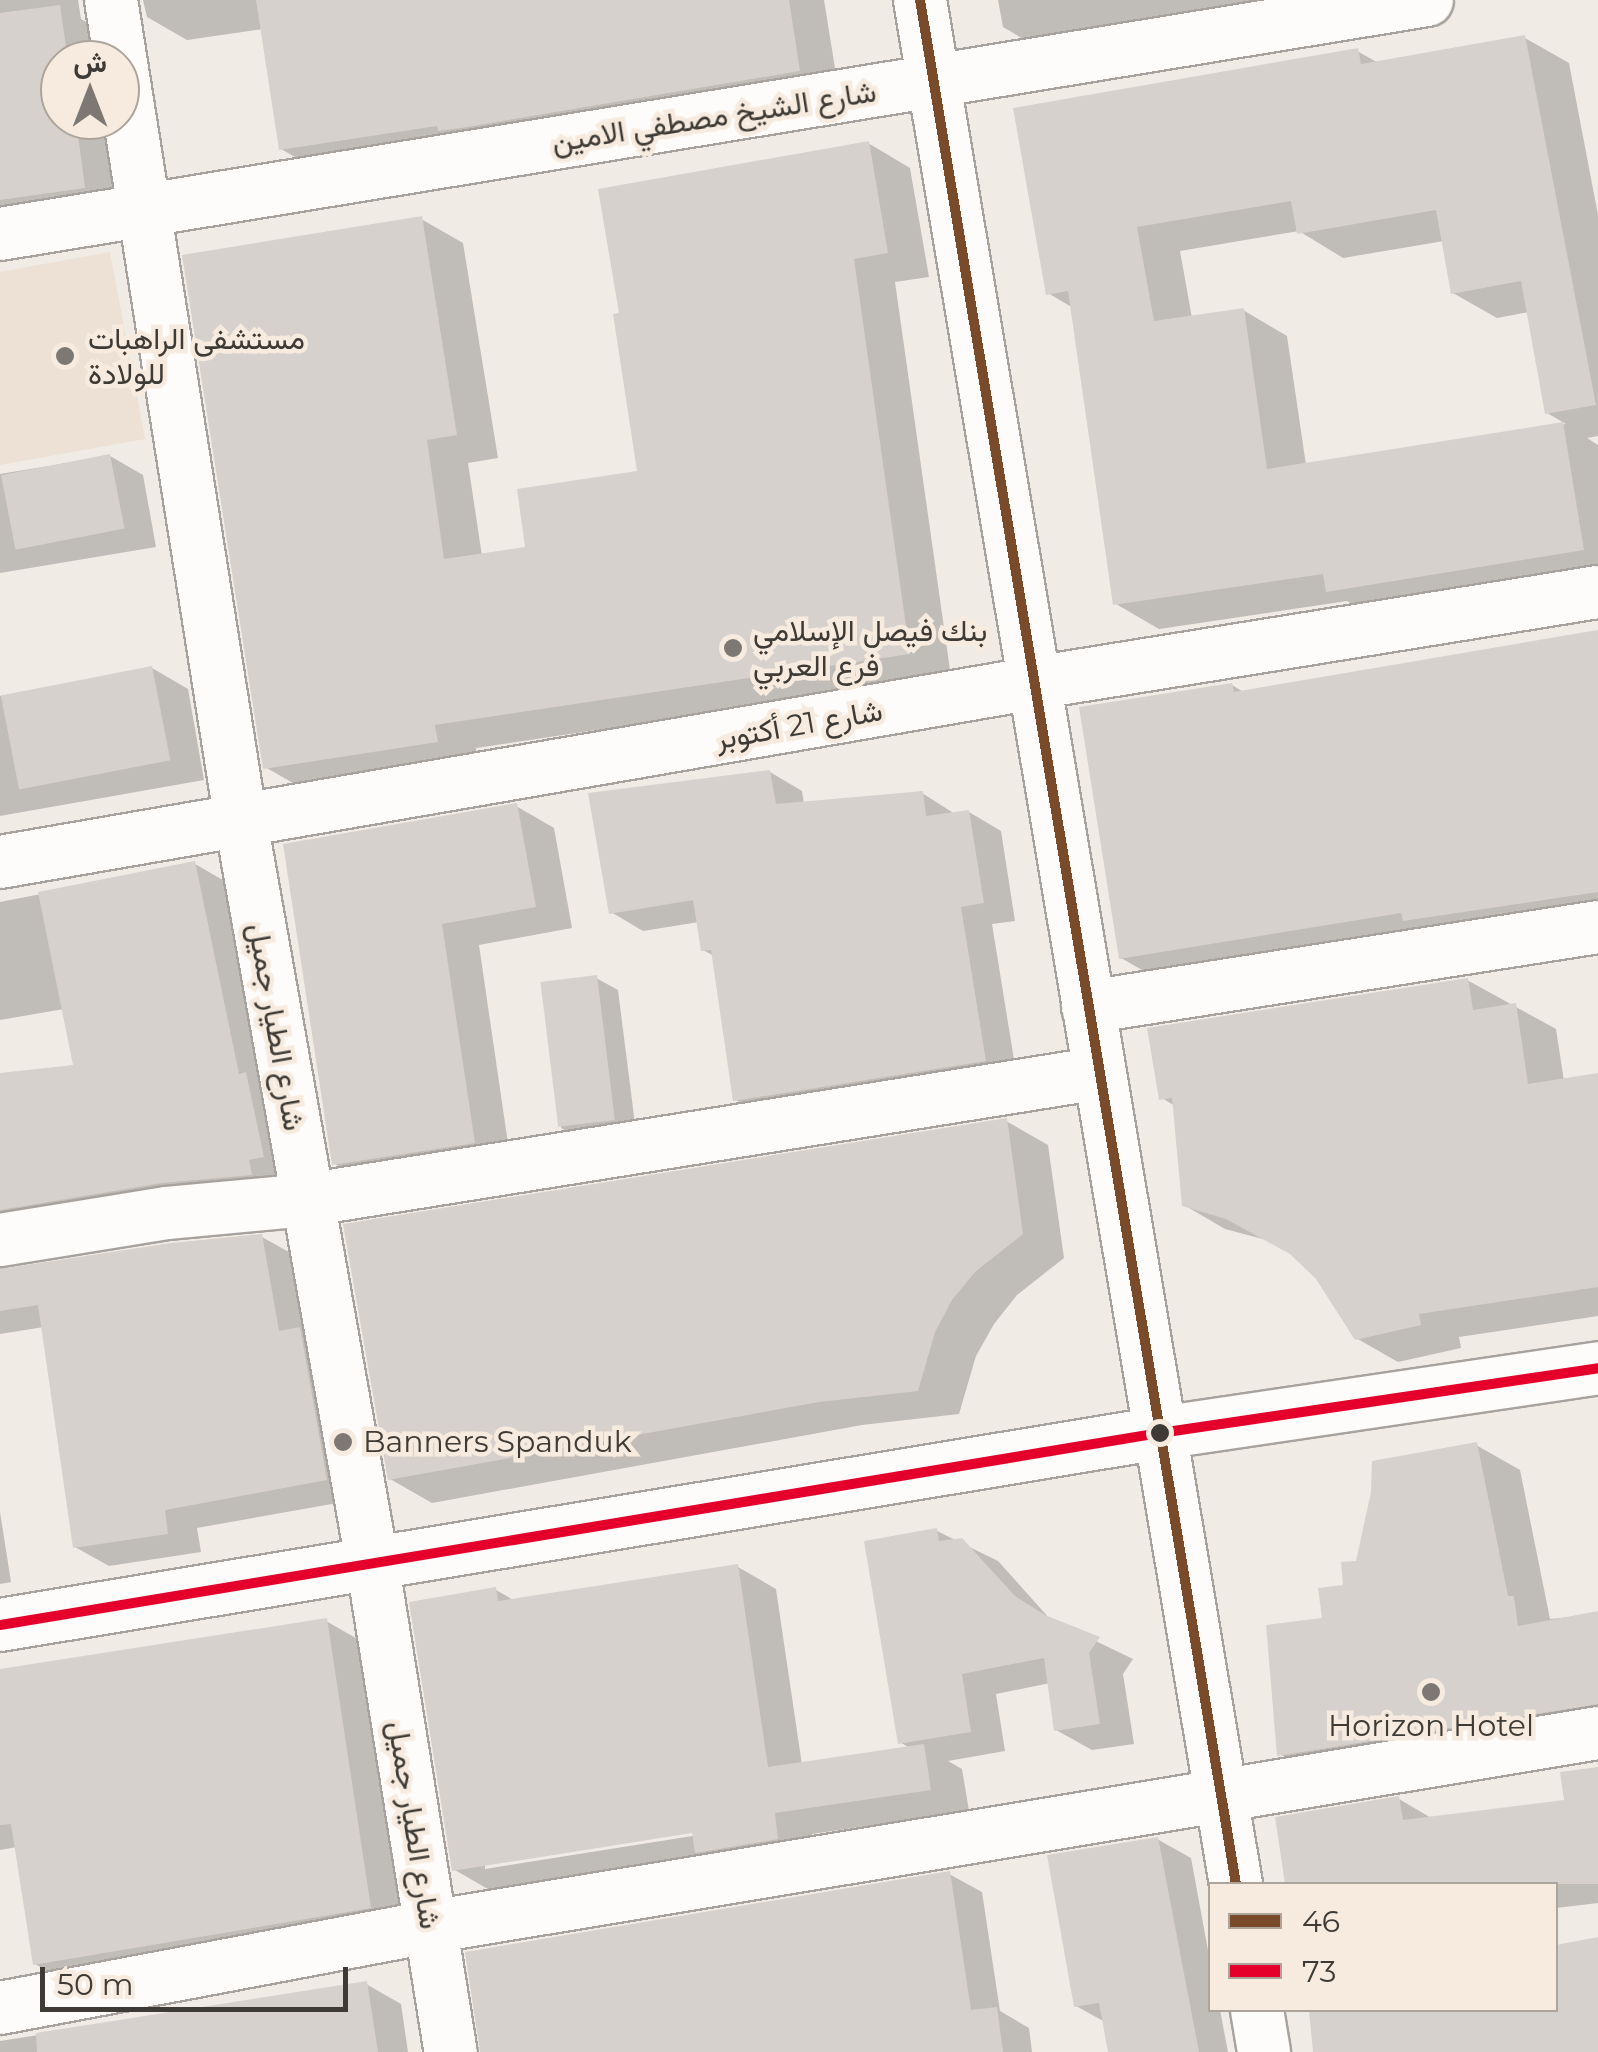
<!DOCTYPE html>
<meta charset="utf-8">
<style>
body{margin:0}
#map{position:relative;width:1598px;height:2052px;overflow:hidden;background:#f1ebe5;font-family:Montserrat,Vazirmatn,sans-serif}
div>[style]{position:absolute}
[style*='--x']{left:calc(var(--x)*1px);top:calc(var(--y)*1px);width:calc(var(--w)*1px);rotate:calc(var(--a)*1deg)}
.built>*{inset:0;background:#ece1d4}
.shadow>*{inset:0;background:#0003}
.building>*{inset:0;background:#d6d1cc;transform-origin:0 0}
.roads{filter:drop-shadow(2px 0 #a7a29d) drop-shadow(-2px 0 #a7a29d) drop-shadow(0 2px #a7a29d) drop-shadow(0 -2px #a7a29d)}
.minor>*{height:52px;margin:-26px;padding:0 26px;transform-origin:26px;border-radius:26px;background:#fdfcfb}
.bus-1>*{height:10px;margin:-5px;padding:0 5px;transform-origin:5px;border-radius:5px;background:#7a4b2a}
.bus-2>*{height:10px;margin:-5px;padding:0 5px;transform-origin:5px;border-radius:5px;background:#e4002b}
.dots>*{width:28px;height:28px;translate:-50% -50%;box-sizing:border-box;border:5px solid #f7ebdf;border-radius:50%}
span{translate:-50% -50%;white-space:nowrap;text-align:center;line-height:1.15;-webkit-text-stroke:9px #f7ebdf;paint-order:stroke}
.street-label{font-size:30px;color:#3e3a35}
.poi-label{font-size:30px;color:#3e3a35}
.left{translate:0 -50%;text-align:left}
.legend{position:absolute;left:1208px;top:1882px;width:350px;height:130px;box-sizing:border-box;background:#f7ebdf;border:2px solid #ada49b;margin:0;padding:12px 18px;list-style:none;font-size:30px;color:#3e3a35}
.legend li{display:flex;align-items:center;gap:20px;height:50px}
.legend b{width:50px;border:2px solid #ada49b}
.north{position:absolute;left:40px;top:40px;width:100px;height:100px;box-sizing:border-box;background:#f7ebdf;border:2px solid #ada49b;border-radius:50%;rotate:0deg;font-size:28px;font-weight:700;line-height:40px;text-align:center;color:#3e3a35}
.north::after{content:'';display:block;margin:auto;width:35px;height:45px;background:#7d7873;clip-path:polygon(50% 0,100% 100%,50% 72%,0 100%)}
.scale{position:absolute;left:40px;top:1967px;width:308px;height:45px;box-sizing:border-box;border:5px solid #3e3a35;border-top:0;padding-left:12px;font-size:30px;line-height:35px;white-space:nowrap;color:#3e3a35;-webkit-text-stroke:8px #f7ebdf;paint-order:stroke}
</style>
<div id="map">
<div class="built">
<i style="clip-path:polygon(110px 252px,145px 439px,0 465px,0 272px)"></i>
</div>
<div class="shadow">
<i style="clip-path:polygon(0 0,78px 0,81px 19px,97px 28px,101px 60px,60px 60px,60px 120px,109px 120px,121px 208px,0 225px)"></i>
<i style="clip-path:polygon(143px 0,824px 0,839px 93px,321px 172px,281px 149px,263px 29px,187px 40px,147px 17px)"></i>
<i style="clip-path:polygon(998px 0,1349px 0,1047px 53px,1003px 27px)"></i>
<i style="clip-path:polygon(evenodd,1525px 38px,1569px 63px,1598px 215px,1598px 436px,1587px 438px,1598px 445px,1598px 579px,1372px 616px,1347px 601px,1159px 629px,1116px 604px,1073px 308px,1048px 293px,1357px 51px,1380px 64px,1525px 38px,1299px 231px,1343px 258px,1444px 241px,1453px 293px,1497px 318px,1529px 312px,1547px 413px,1566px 424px,1306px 465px,1287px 336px,1243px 310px,1192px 318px,1180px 251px,1299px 231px)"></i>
<i style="clip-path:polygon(868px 143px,910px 168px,929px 277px,895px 282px,951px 677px,476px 748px,479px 766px,307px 791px,265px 767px,421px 219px,463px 243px,498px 458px,468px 463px,482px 556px,528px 549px,640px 473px)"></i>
<i style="clip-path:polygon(110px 456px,143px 475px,156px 547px,0 573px,0 474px)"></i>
<i style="clip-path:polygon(1598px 632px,1598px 918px,1158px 979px,1121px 958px,1232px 685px,1245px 693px)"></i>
<i style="clip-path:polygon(152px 668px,188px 689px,204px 780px,0 816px,0 696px)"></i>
<i style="clip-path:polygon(770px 772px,802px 791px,804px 804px,922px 793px,955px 814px,969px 812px,1001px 831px,1015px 921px,992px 924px,1017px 1078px,768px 1118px,736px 1100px,714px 956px,703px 950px,699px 922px,643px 931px,611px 912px)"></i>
<i style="clip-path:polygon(516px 806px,554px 828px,572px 928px,479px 945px,511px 1164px,372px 1186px,335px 1164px,286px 846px)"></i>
<i style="clip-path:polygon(195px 864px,228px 883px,296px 1176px,6px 1248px,4px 1267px,6px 1272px,262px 1237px,296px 1256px,360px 1499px,197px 1528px,201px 1552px,109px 1566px,75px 1547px,44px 1327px,0 1334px,0 1078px,76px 1067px,64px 1009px,0 1020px,0 902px)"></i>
<i style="clip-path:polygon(596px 978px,618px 990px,636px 1132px,583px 1140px,561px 1128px)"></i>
<i style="clip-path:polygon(1467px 980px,1556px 1029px,1564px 1081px,1598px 1076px,1598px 1316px,1459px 1337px,1461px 1348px,1398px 1362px,1356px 1338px,1318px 1277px,1293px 1254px,1270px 1241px,1225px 1229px,1184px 1205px,1175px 1106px,1162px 1098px)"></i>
<i style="clip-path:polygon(1006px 1121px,1048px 1145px,1064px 1258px,1017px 1295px,994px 1324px,976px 1356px,959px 1414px,862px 1425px,432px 1503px,390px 1479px)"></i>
<i style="clip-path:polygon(1476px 1445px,1520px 1470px,1550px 1619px,1598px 1614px,1598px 1737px,1323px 1780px,1280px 1754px,1325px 1620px,1358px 1563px)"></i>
<i style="clip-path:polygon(0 1512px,11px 1582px,0 1584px)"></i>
<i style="clip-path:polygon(evenodd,937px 1531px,998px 1561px,1050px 1619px,1133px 1659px,1123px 1674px,1134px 1744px,1092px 1750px,1056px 1730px,1050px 1683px,996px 1694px,1005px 1751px,948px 1761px,962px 1769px,969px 1811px,812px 1834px,816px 1860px,493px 1892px,455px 1870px,496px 1590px,515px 1601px,738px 1567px,776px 1589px,802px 1765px,911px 1749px,900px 1742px,937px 1531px,704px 1829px,705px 1834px,485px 1869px,485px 1864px,704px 1829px)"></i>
<i style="clip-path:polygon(326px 1621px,361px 1641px,405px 1927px,70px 1984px,35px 1964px,17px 1847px,0 1850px,0 1672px)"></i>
<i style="clip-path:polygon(1598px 1769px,1598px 1903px,1556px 1908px,1556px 1884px,1287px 1884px,1278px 1819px,1399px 1799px,1433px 1819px,1567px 1802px)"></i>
<i style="clip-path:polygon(1157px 1839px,1191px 1858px,1210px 1961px,1210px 2010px,1220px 2010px,1228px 2052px,1111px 2052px,1105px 2022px,1076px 2006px)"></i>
<i style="clip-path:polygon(949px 1874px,982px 1892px,1000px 2011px,1029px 2028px,1032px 2052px,483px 2052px)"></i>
<i style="clip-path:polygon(1598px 1940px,1598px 2052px,1315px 2052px,1311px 2010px,1556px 2010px,1556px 1948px)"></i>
<i style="clip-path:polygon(366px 1984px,401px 2004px,408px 2052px,0 2052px,0 2041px)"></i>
</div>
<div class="building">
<i style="clip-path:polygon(256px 0,789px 0,800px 71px,461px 128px,438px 131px,437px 126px,279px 150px)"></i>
<i style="clip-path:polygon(60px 5px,68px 60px,60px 60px,60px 120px,76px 120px,85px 188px,0 200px,0 13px)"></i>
<i style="clip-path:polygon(1525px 35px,1596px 405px,1545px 414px,1521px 281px,1451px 294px,1436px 210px,1297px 234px,1291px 201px,1137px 227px,1154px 321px,1244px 308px,1267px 469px,1563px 422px,1584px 550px,1326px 592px,1323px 574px,1113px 605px,1068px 291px,1046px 295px,1013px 108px,1358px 48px,1361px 64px)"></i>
<i style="clip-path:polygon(869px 141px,888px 253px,854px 259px,910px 654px,435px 725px,438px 742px,263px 769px,182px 255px,422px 216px,457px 435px,427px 440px,444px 559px,525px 547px,517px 489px,637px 471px,613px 314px,619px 313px,598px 189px)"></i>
<i style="left:110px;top:454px;width:76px;height:111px;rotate:79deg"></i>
<i style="clip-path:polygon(1598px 630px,1598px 892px,1403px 921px,1401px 913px,1119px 959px,1079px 707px,1232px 683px,1234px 692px)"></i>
<i style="left:152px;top:666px;width:96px;height:154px;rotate:79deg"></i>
<i style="clip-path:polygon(770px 770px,776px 804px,923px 791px,926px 816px,969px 810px,984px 903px,961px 907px,986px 1061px,733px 1101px,711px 950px,701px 951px,693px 900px,609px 914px,588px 793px)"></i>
<i style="clip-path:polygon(517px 803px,536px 907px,442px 924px,475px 1143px,332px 1165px,283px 844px)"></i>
<i style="clip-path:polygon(195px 861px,239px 1074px,246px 1072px,264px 1157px,249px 1160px,252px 1175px,162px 1183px,0 1210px,0 1073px,73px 1065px,38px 892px)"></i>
<i style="left:597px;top:975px;width:146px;height:57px;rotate:83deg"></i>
<i style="clip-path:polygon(1468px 978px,1473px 1010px,1516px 1003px,1528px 1084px,1598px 1073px,1598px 1287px,1419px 1314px,1421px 1325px,1355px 1340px,1316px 1279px,1290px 1254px,1226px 1219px,1182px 1206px,1172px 1098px,1159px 1100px,1147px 1028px)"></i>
<i style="clip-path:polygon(1007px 1118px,1023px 1234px,975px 1272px,952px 1300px,935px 1332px,918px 1391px,819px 1402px,388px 1480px,343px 1224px)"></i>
<i style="clip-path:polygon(262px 1234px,279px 1331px,300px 1327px,327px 1480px,165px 1510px,168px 1534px,73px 1548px,38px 1305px,0 1311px,0 1269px,171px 1243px)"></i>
<i style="clip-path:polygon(1477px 1442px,1508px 1596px,1514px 1596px,1518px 1626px,1598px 1611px,1598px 1704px,1277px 1756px,1266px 1625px,1322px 1618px,1318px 1588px,1343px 1585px,1341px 1562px,1356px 1561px,1371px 1492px,1372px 1461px)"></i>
<i style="clip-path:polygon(937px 1528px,939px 1541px,962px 1538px,1015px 1596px,1045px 1615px,1100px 1637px,1089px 1653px,1100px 1724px,1054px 1731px,1044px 1658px,962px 1674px,971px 1732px,898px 1744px,864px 1541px)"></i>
<i style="clip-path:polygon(738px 1564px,768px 1767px,924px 1744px,931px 1790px,775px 1813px,778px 1839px,695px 1853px,692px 1833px,452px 1871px,409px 1602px,496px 1587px,498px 1601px)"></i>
<i style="clip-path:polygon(327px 1618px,371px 1908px,33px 1965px,11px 1824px,0 1825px,0 1669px)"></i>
<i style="clip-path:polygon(1598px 1767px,1598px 1884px,1285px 1884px,1275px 1817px,1399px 1796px,1403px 1820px,1564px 1800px,1560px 1772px)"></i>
<i style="clip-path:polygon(1158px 1837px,1199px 2052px,1108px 2052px,1099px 2003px,1074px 2007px,1047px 1855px)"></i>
<i style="clip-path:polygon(950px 1871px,971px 2010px,997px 2007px,1003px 2052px,480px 2052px,465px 1952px)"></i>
<i style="clip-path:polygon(1598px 1937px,1598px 2052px,1313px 2052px,1309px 2010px,1556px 2010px,1556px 1945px)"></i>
<i style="clip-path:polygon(367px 1981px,378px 2052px,37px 2052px,36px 2033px)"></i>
</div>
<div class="roads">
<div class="minor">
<i style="--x:111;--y:0;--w:832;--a:81.01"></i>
<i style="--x:241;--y:822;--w:757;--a:79.95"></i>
<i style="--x:373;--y:1567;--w:491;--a:80.9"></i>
<i style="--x:920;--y:0;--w:1910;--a:80.48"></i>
<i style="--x:0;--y:234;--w:1446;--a:-9.31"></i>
<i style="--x:0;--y:862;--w:1049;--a:-9.82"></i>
<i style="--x:1034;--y:683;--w:571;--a:-9.17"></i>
<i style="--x:1088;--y:1007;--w:516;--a:-8.91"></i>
<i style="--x:0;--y:1240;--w:169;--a:-9.2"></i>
<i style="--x:167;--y:1213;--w:140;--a:-5.3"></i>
<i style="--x:306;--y:1200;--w:804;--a:-9.09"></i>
<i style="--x:0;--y:1625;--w:1176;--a:-9.4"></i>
<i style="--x:1160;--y:1433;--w:443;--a:-8.4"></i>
<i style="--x:0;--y:2008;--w:438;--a:-10.7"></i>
<i style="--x:430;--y:1927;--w:1184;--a:-9.43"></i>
<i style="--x:1257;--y:2010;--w:43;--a:80.5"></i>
</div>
</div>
<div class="bus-1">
<i style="--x:920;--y:0;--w:1910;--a:80.48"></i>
</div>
<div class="bus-2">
<i style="--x:0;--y:1625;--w:1176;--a:-9.4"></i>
<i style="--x:1160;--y:1433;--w:443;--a:-8.4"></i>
</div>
<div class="dots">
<i style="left:65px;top:356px;background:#7d7873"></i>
<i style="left:733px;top:648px;background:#7d7873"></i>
<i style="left:1160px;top:1433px;background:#3e3a35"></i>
<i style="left:343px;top:1442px;background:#7d7873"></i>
<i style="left:1431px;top:1692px;background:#7d7873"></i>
</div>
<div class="street-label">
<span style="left:714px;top:117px;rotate:-9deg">شارع الشيخ مصطفي الامين</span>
<span style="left:799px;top:725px;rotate:-10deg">شارع 21 أكتوبر</span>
<span style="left:276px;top:1027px;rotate:80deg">شارع الطيار جميل</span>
<span style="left:414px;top:1825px;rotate:81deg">شارع الطيار جميل</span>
</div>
<div class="poi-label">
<span class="left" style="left:88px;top:356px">مستشفى الراهبات<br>للولادة</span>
<span class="left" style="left:753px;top:648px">بنك فيصل الإسلامي<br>فرع العربي</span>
<span class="left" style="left:363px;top:1442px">Banners Spanduk</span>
<span style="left:1431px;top:1726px">Horizon Hotel</span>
</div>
<ul class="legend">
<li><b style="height:12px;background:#7a4b2a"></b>46</li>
<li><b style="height:12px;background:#e4002b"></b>73</li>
</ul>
<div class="north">ش</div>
<div class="scale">50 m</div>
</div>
